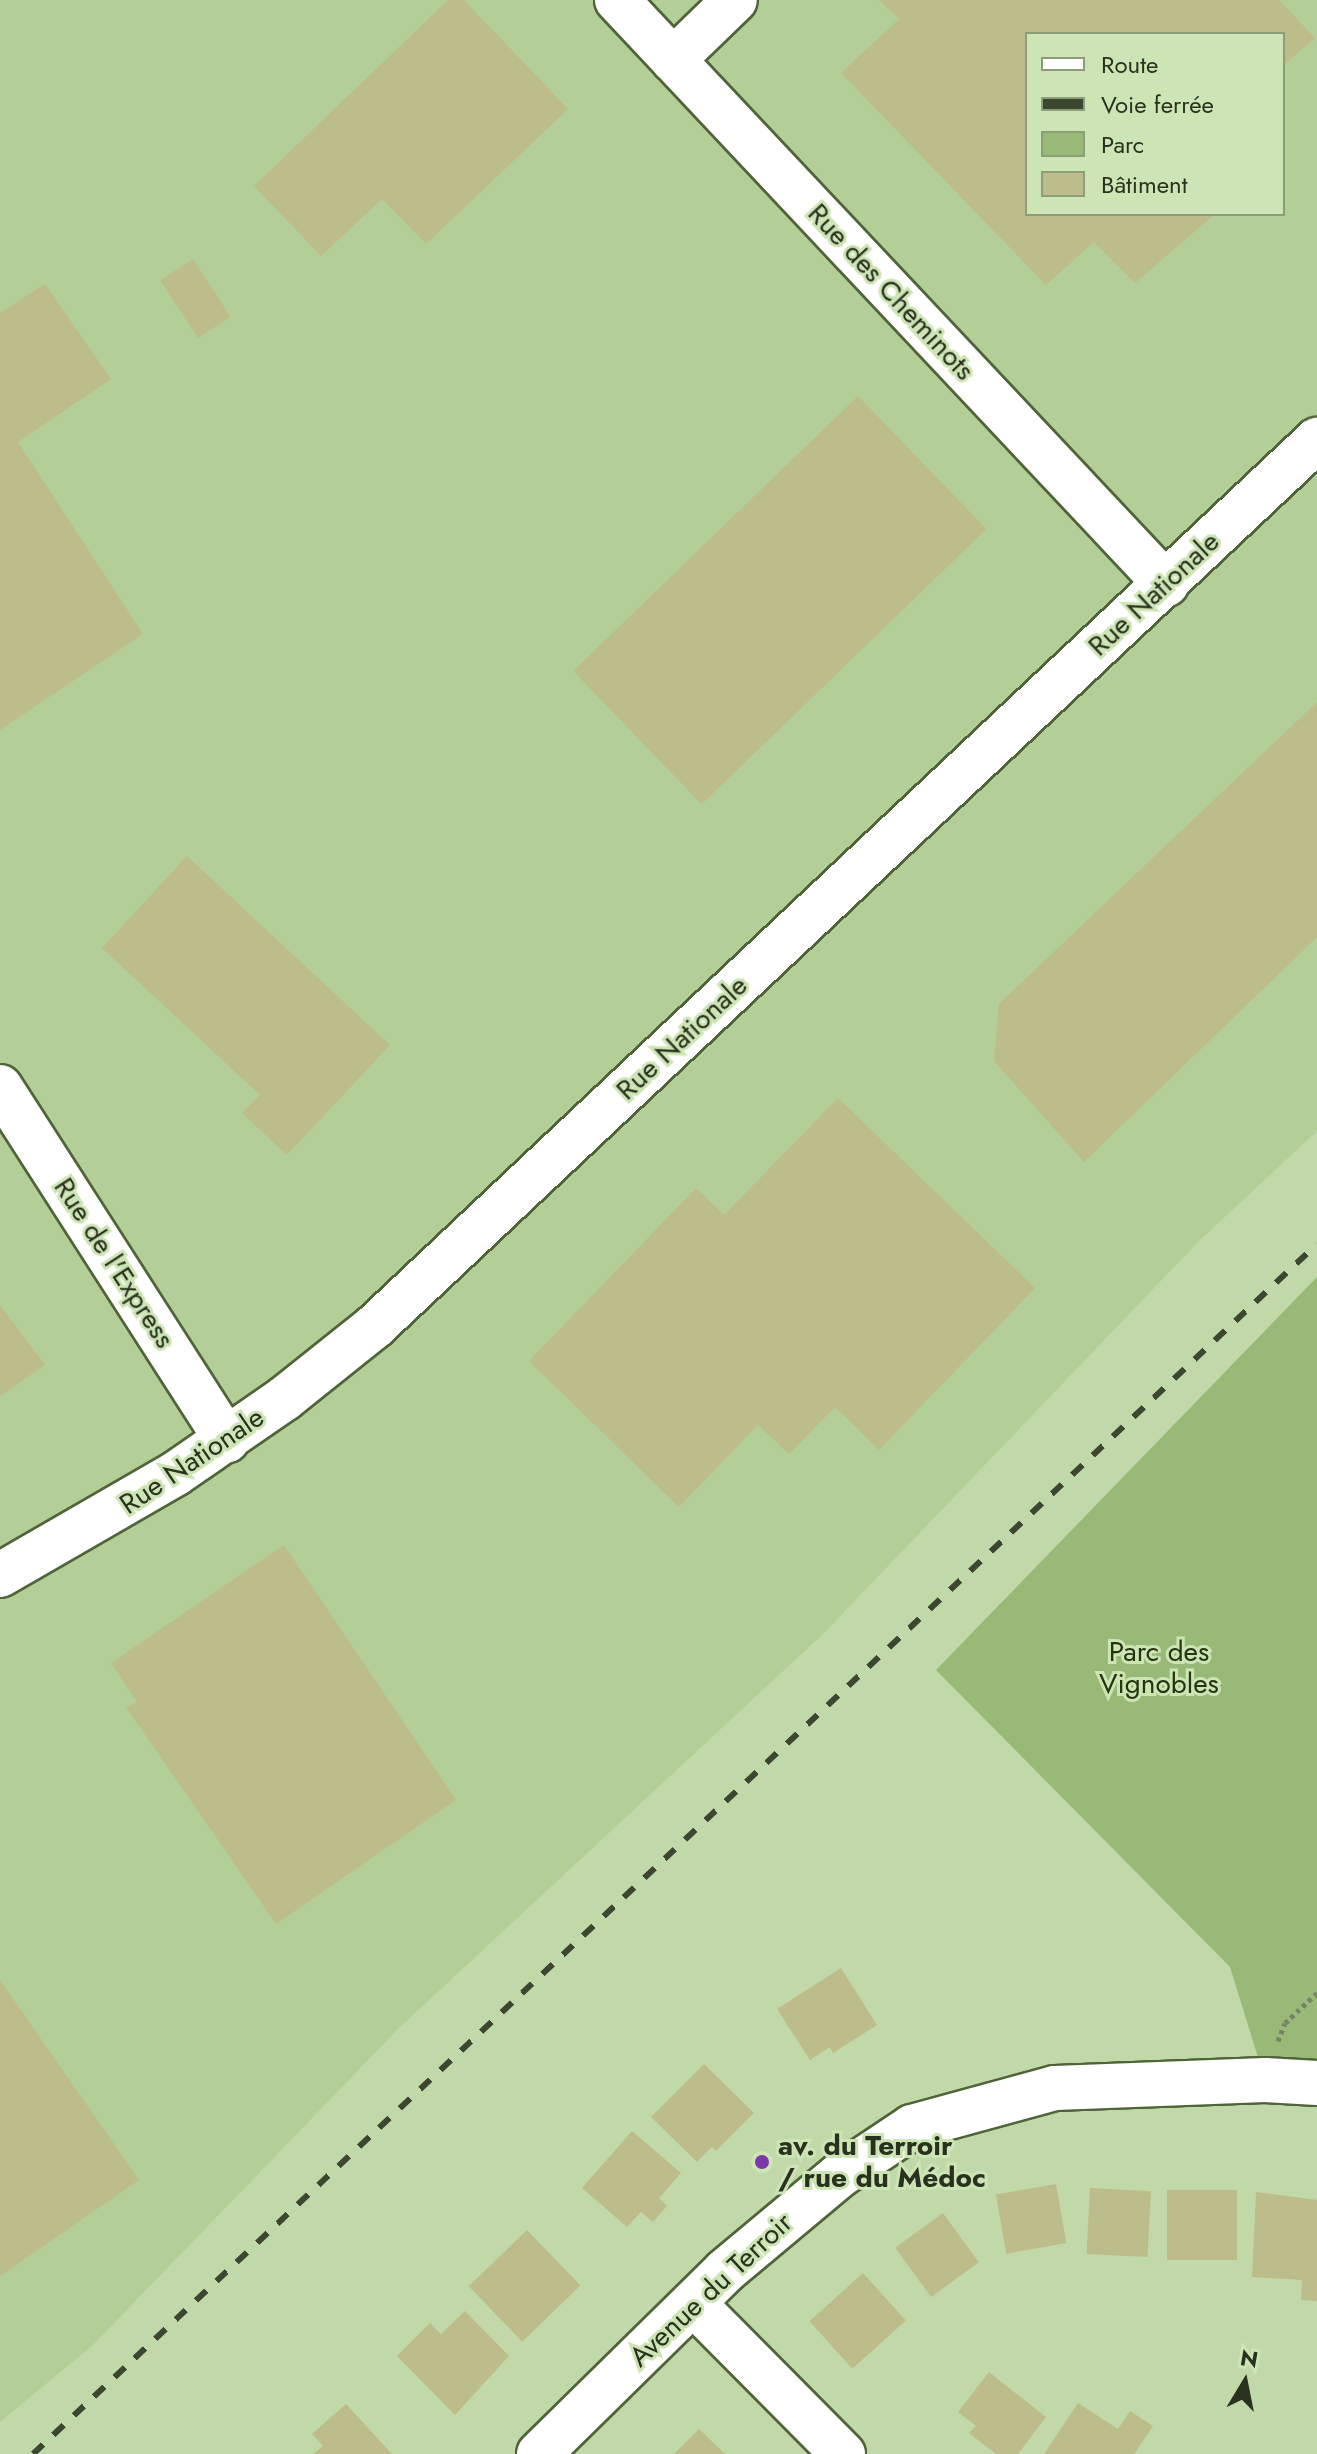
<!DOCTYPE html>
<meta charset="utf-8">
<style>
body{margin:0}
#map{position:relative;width:1317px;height:2454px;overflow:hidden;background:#c1d8a8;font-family:Jost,sans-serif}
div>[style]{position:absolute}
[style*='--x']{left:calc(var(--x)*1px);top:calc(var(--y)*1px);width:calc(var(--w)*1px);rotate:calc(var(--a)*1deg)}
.built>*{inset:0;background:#b4ce98}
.green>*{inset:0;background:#99b976}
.building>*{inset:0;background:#bcbd8a;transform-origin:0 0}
.path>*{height:5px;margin-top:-2.5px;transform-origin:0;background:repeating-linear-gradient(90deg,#768664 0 4px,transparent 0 8px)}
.roads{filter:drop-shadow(2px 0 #50643a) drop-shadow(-2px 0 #50643a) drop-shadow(0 2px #50643a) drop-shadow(0 -2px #50643a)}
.minor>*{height:44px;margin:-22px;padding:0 22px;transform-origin:22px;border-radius:22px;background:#fff}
.rail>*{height:6px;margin-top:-3px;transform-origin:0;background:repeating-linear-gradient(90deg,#3c4630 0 14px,transparent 0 28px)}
.dots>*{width:22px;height:22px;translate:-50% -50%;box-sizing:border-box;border:4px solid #cde5b5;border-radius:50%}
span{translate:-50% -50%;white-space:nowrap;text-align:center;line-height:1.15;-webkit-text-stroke:6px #cde5b5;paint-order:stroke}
.street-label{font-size:28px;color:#29311f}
.park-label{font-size:28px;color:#25350f}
.poi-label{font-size:28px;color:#29311f;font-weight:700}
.left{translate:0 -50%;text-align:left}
.legend{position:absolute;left:1025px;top:32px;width:260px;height:184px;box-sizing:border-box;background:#cde5b5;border:2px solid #8b9d79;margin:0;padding:10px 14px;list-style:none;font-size:24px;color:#29311f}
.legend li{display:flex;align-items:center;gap:16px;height:40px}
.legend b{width:40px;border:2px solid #8b9d79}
.north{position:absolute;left:1205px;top:2342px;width:80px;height:80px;-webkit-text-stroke:6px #cde5b5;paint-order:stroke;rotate:10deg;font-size:22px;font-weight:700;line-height:32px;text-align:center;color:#29311f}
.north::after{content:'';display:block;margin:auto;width:28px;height:36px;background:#29311f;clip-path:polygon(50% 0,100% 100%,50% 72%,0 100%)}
</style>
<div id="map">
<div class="built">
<i style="clip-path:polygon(evenodd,0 0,1317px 0,1317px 1131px,1199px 1241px,823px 1634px,399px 2028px,93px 2345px,0 2422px,0 0,1027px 34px,1283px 34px,1283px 214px,1027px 214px,1027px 34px)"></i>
</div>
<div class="green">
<i style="clip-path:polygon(1317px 1277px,1317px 2083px,1265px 2080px,1230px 1967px,936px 1670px)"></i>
</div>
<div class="building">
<i style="clip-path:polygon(448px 0,464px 0,568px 109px,426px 244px,382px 199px,321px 256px,254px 186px)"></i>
<i style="clip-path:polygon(879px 0,1279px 0,1315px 38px,1283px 66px,1283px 34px,1027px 34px,1027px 214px,1215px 214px,1135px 283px,1094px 242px,1046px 285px,841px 73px,899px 19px)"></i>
<i style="left:193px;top:259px;width:69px;height:39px;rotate:57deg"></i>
<i style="clip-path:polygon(45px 284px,111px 379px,18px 442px,143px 634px,0 730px,0 313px)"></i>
<i style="left:858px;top:396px;width:185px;height:396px;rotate:46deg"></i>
<i style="clip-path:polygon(1317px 702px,1317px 937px,1084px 1162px,994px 1061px,999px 1004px)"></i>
<i style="clip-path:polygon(187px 856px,390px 1045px,287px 1155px,242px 1113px,260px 1095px,102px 948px)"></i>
<i style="clip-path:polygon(838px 1098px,1035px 1288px,879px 1450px,835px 1407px,789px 1454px,758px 1425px,679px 1507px,529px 1361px,696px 1188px,724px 1215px)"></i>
<i style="clip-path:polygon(0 1305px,45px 1365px,0 1396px)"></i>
<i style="clip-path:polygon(284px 1545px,456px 1800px,276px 1924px,126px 1707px,137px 1702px,111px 1663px)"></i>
<i style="clip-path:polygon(841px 1968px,877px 2025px,833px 2053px,830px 2047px,810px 2060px,777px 2009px)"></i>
<i style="clip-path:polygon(0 1980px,139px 2180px,0 2276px)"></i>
<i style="clip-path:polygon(704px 2064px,754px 2113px,716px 2151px,712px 2147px,697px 2162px,651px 2117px)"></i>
<i style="clip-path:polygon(632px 2131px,681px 2173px,659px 2198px,667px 2206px,653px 2222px,641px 2212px,627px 2227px,582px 2188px)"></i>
<i style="left:1056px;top:2184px;width:60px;height:61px;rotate:80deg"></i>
<i style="left:1090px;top:2188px;width:61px;height:66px;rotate:3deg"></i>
<i style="left:1167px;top:2190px;width:70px;height:70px"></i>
<i style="clip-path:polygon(1256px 2192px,1317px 2200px,1317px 2301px,1301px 2300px,1302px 2280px,1252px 2277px)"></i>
<i style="left:943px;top:2213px;width:61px;height:59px;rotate:54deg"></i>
<i style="left:527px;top:2230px;width:77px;height:81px;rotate:46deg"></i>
<i style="left:863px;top:2273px;width:64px;height:72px;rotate:48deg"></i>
<i style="clip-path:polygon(465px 2311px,509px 2356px,455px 2415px,397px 2356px,430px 2323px,441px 2334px)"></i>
<i style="clip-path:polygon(989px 2372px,1046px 2417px,1018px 2454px,996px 2454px,969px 2433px,976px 2426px,958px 2412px)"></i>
<i style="clip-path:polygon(1078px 2403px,1118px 2429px,1130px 2411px,1153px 2426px,1134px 2454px,1044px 2454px)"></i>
<i style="clip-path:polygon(346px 2404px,392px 2454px,313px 2454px,323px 2446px,312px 2434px)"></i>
<i style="clip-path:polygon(699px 2429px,725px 2454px,674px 2454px)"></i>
</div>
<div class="path">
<i style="--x:1278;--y:2041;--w:19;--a:-69"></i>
<i style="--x:1285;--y:2023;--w:44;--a:-43.2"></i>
</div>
<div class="roads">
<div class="minor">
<i style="--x:617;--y:0;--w:802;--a:46.77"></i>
<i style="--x:673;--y:60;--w:86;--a:-44.1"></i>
<i style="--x:0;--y:1087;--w:420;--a:57.3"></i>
<i style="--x:0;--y:1575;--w:202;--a:-30"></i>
<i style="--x:175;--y:1474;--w:134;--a:-34.6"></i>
<i style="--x:285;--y:1398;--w:114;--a:-38.6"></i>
<i style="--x:374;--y:1327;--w:1295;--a:-43.25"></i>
<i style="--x:693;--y:2303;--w:213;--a:45.2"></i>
<i style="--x:539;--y:2454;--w:261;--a:-44.5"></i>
<i style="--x:725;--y:2271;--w:150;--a:-39.9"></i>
<i style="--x:840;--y:2175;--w:87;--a:-33.7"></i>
<i style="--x:912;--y:2127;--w:148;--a:-15.3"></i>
<i style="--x:1055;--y:2088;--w:210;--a:-2.2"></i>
<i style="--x:1265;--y:2080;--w:52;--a:3.3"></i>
</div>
</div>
<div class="rail">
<i style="--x:33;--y:2454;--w:1764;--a:-43.3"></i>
</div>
<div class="dots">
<i style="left:762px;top:2162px;background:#7c37aa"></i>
</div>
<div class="street-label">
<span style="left:891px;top:292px;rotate:47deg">Rue des Cheminots</span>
<span style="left:1154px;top:594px;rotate:-43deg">Rue Nationale</span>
<span style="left:682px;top:1038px;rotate:-43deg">Rue Nationale</span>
<span style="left:114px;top:1263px;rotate:57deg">Rue de l'Express</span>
<span style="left:192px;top:1461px;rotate:-34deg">Rue Nationale</span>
<span style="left:711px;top:2290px;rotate:-43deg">Avenue du Terroir</span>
</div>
<div class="park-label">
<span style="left:1159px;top:1668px">Parc des<br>Vignobles</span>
</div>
<div class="poi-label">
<span class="left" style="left:778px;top:2162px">av. du Terroir<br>/ rue du Médoc</span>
</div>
<ul class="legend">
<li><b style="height:10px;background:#fff"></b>Route</li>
<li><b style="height:10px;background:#3c4630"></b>Voie ferrée</li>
<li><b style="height:22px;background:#99b976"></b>Parc</li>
<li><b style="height:22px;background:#bcbd8a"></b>Bâtiment</li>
</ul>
<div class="north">N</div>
</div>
